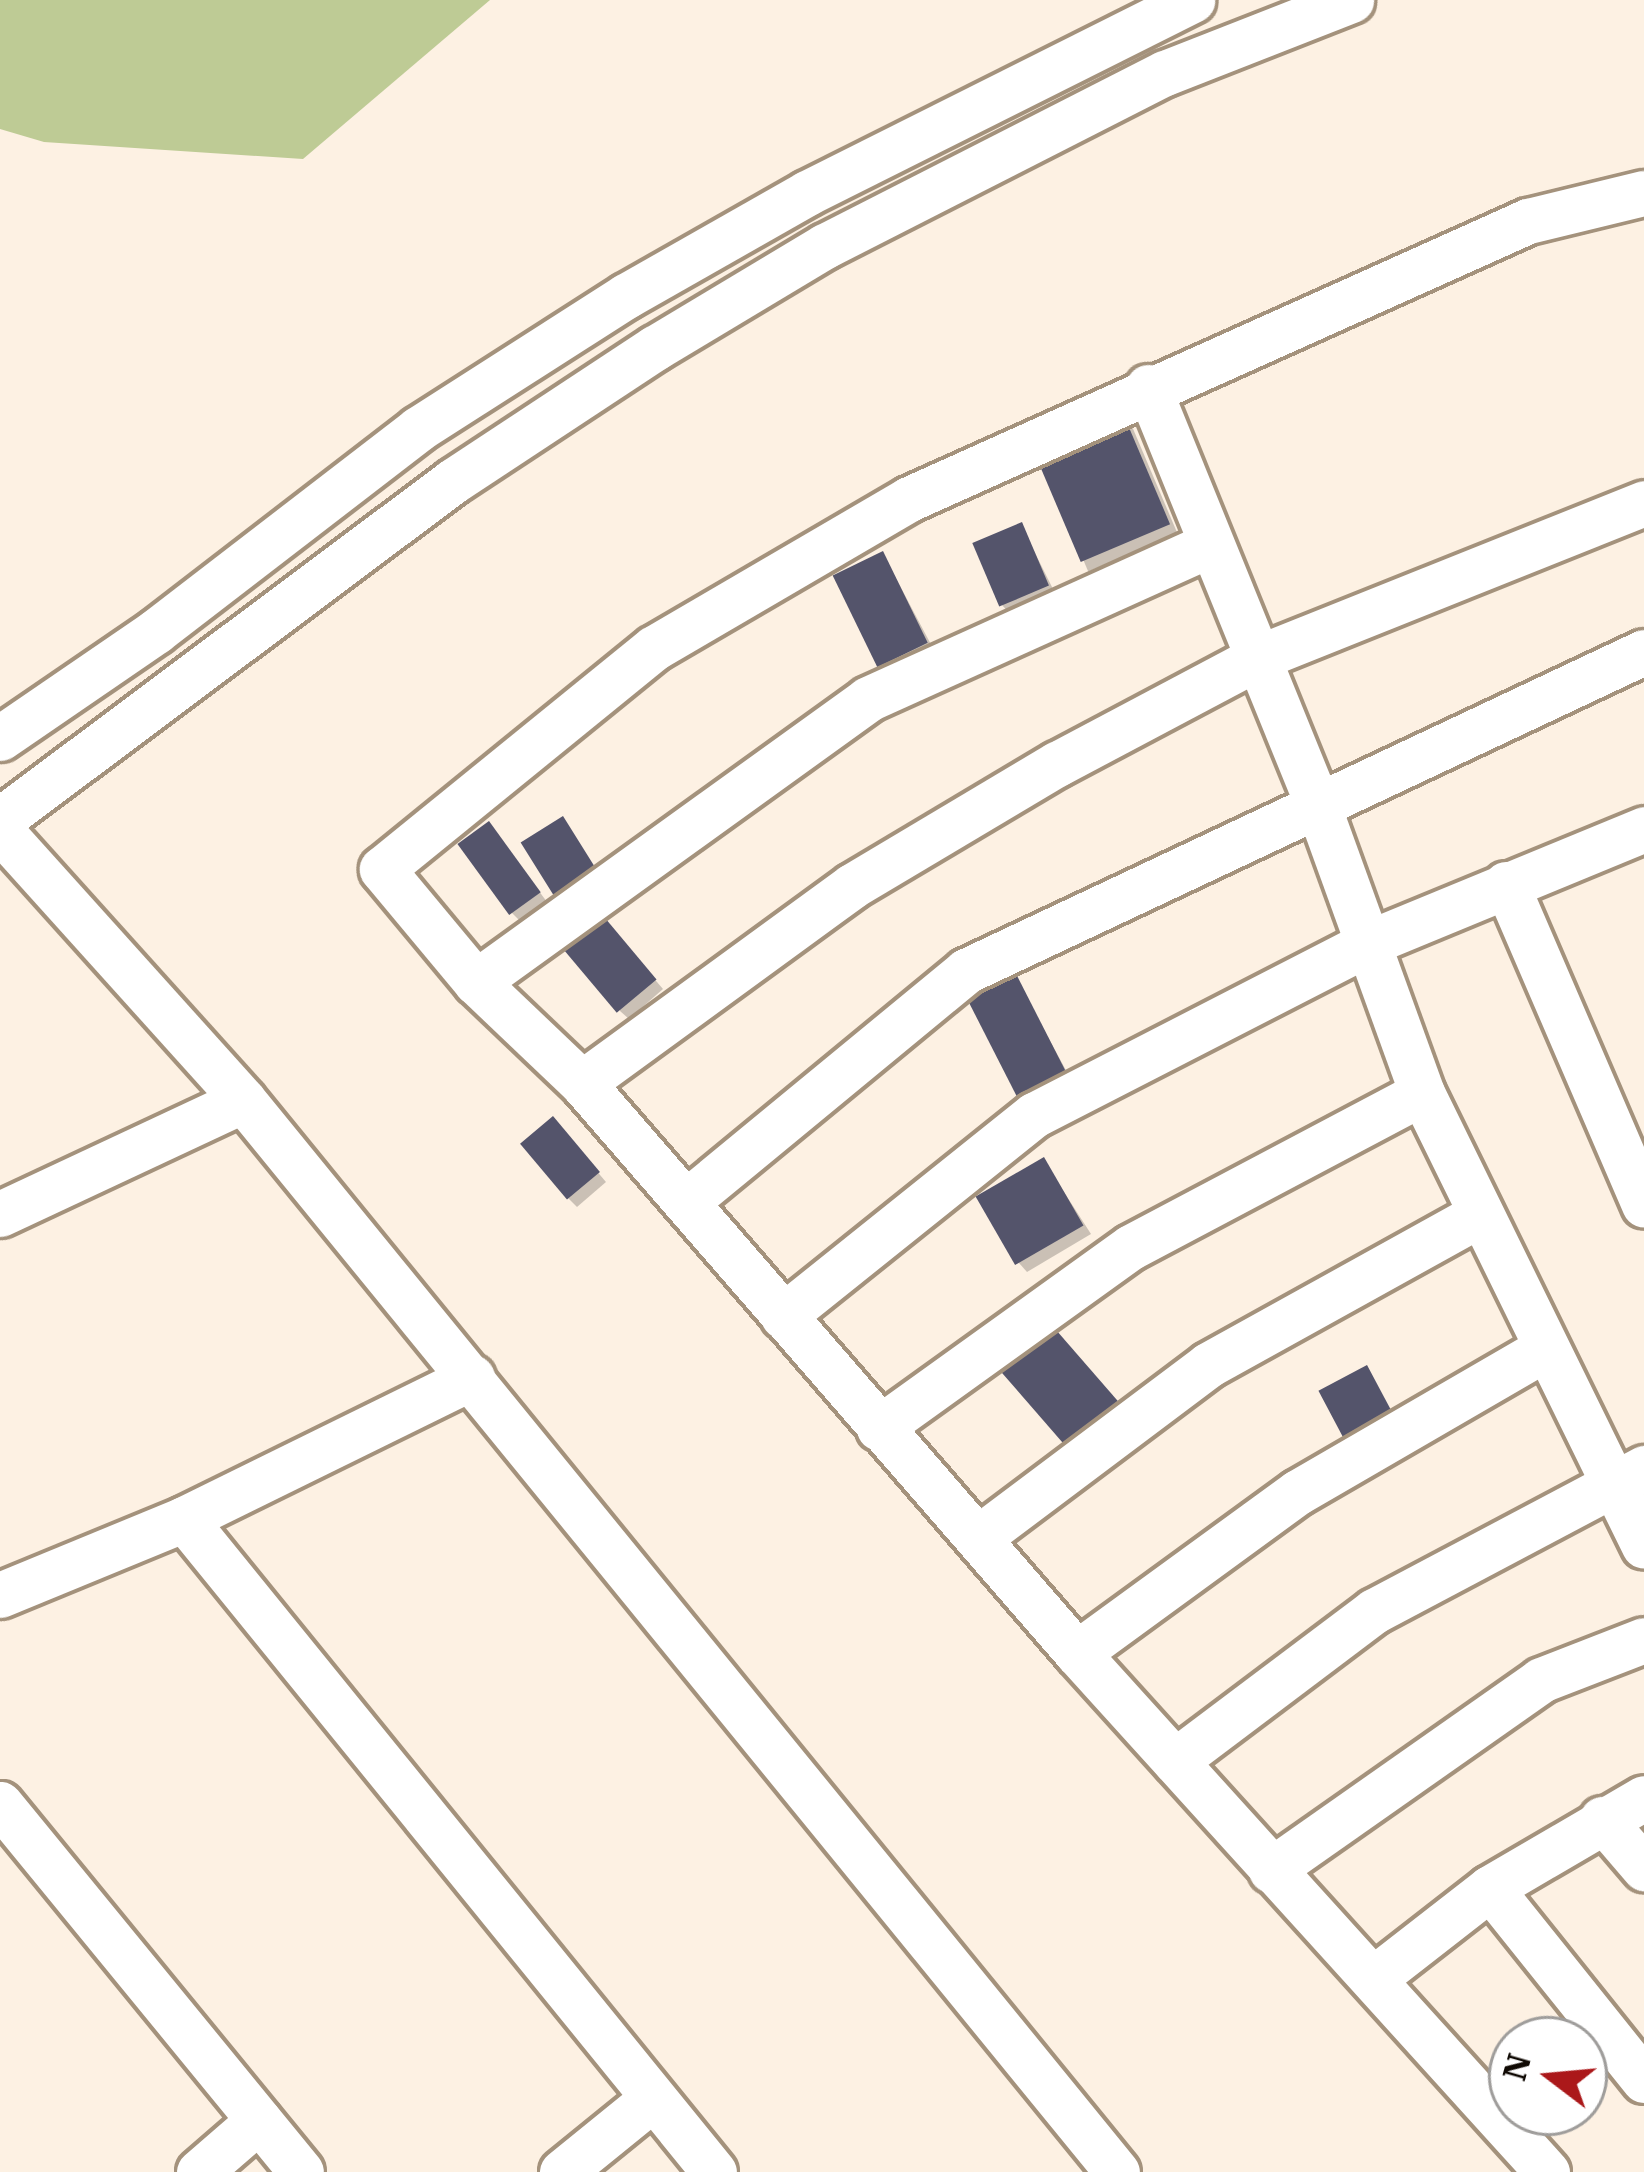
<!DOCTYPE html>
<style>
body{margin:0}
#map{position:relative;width:1644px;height:2172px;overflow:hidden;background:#fdf1e3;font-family:"IBM Plex Serif",serif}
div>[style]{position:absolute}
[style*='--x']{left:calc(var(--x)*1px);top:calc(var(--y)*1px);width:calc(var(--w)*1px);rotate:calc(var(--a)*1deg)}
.green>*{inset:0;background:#becb95}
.shadow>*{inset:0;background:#0003;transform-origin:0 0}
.building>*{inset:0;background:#54546b;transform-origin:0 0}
.roads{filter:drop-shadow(3px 0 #a4927c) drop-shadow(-3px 0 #a4927c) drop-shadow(0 3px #a4927c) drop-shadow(0 -3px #a4927c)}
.minor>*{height:45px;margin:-22.5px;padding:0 22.5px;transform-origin:22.5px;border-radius:22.5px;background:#fff}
span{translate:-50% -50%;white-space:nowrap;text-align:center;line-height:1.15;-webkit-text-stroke:12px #fff;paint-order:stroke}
.north{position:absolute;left:1488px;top:2016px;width:120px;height:120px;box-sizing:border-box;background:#fff;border:3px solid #9f9d9b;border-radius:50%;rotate:286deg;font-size:33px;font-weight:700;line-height:48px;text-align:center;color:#100a04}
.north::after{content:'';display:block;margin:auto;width:42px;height:54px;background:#ab181a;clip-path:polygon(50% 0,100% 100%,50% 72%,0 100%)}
</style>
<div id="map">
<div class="green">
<i style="clip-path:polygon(0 0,490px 0,303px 159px,44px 142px,0 129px)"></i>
</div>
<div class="shadow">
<i style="left:1131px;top:424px;width:119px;height:97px;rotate:67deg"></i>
<i style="clip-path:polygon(1021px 525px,1056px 595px,1010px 614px,1002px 605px)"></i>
<i style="clip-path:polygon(883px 554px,935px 652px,889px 675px,880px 666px)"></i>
<i style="clip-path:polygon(497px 834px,547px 902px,520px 921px,512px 913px)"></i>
<i style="clip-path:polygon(608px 925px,663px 989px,629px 1019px,620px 1011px)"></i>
<i style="clip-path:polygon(1008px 964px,1074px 1085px,1031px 1107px)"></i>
<i style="clip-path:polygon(561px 1129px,606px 1182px,577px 1207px,568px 1198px)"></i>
<i style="clip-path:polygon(1044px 1161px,1091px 1234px,1027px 1272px,1019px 1263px)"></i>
</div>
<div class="building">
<i style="left:1122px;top:411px;width:123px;height:97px;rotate:67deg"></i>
<i style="left:1022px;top:522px;width:69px;height:54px;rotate:67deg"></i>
<i style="left:883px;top:551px;width:102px;height:56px;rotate:64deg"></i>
<i style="left:563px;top:816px;width:62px;height:50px;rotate:58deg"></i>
<i style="left:489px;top:821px;width:88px;height:39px;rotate:54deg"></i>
<i style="left:600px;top:912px;width:88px;height:52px;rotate:50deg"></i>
<i style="left:1009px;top:960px;width:129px;height:55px;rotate:63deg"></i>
<i style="left:553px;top:1116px;width:73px;height:43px;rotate:50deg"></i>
<i style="left:1044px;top:1157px;width:79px;height:79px;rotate:60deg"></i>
<i style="left:1050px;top:1323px;width:111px;height:69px;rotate:49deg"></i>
<i style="left:1367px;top:1365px;width:55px;height:55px;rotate:62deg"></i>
</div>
<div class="roads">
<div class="minor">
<i style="--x:1148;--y:387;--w:449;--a:67.9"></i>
<i style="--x:1317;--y:803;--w:308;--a:70.1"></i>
<i style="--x:1422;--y:1093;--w:504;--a:63.89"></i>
<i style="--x:0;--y:738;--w:189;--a:-34.4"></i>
<i style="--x:156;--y:631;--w:331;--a:-37.6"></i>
<i style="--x:418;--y:429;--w:247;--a:-32.6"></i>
<i style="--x:626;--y:296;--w:208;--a:-29.6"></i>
<i style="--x:807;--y:193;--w:431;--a:-26.6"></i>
<i style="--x:0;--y:820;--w:566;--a:-36.81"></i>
<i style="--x:453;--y:481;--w:242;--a:-33.4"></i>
<i style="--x:655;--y:348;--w:198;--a:-31"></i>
<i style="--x:825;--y:246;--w:381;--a:-27"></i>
<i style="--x:1165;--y:73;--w:200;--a:-21.4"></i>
<i style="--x:0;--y:830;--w:363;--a:48"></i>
<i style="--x:243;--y:1100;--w:1383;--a:50.81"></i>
<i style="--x:1506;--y:884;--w:349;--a:66.7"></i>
<i style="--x:476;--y:982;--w:483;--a:-35.8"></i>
<i style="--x:868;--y:699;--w:374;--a:-24.3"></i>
<i style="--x:582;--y:1083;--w:334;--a:-36.1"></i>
<i style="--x:852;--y:886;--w:239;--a:-30.8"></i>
<i style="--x:1057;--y:764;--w:226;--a:-27.9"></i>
<i style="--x:1257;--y:658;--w:417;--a:-21.8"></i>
<i style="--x:686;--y:1202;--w:363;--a:-39.5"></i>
<i style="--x:966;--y:971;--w:749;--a:-25.2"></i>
<i style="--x:0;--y:1214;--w:268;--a:-25.1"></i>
<i style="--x:783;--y:1316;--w:322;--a:-38.7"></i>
<i style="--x:1034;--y:1115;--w:376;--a:-27.2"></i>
<i style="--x:1368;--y:943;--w:299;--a:-22.4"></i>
<i style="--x:879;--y:1428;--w:310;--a:-35.7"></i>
<i style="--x:1131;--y:1247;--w:329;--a:-27.9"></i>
<i style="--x:184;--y:1519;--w:841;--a:50.94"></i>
<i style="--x:978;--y:1538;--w:288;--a:-36.9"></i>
<i style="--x:1208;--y:1365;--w:310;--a:-29"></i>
<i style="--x:0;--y:1595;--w:199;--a:-22.4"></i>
<i style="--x:184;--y:1519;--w:321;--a:-26.2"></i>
<i style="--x:1077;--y:1653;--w:273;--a:-36.1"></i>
<i style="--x:1298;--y:1492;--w:283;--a:-30.1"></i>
<i style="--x:1175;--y:1761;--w:249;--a:-37"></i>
<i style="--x:1374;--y:1611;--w:306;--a:-27.9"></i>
<i style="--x:0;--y:1804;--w:475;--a:50.7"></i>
<i style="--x:1602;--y:1819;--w:65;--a:49.4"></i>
<i style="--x:1271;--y:1870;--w:330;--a:-35.1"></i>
<i style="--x:1541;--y:1680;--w:110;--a:-21.2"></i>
<i style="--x:1490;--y:1888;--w:246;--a:51.3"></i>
<i style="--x:1373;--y:1979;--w:148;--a:-37.9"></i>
<i style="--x:1490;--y:1888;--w:178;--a:-30.3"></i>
<i style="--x:199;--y:2172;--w:79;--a:-40.9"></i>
<i style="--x:562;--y:2172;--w:117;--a:-39.1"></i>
<i style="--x:1547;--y:2172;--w:700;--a:-132.16"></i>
<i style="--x:1077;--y:1653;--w:755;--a:-130.97"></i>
<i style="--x:582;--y:1083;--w:146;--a:-136.4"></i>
<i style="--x:476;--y:982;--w:147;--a:-129.8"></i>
<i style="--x:382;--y:869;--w:350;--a:-39.1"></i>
<i style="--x:654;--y:648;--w:295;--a:-30.3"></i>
<i style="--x:909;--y:499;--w:679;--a:-24.19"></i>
<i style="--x:1528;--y:221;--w:119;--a:-13.6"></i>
</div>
</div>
<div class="north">N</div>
</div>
